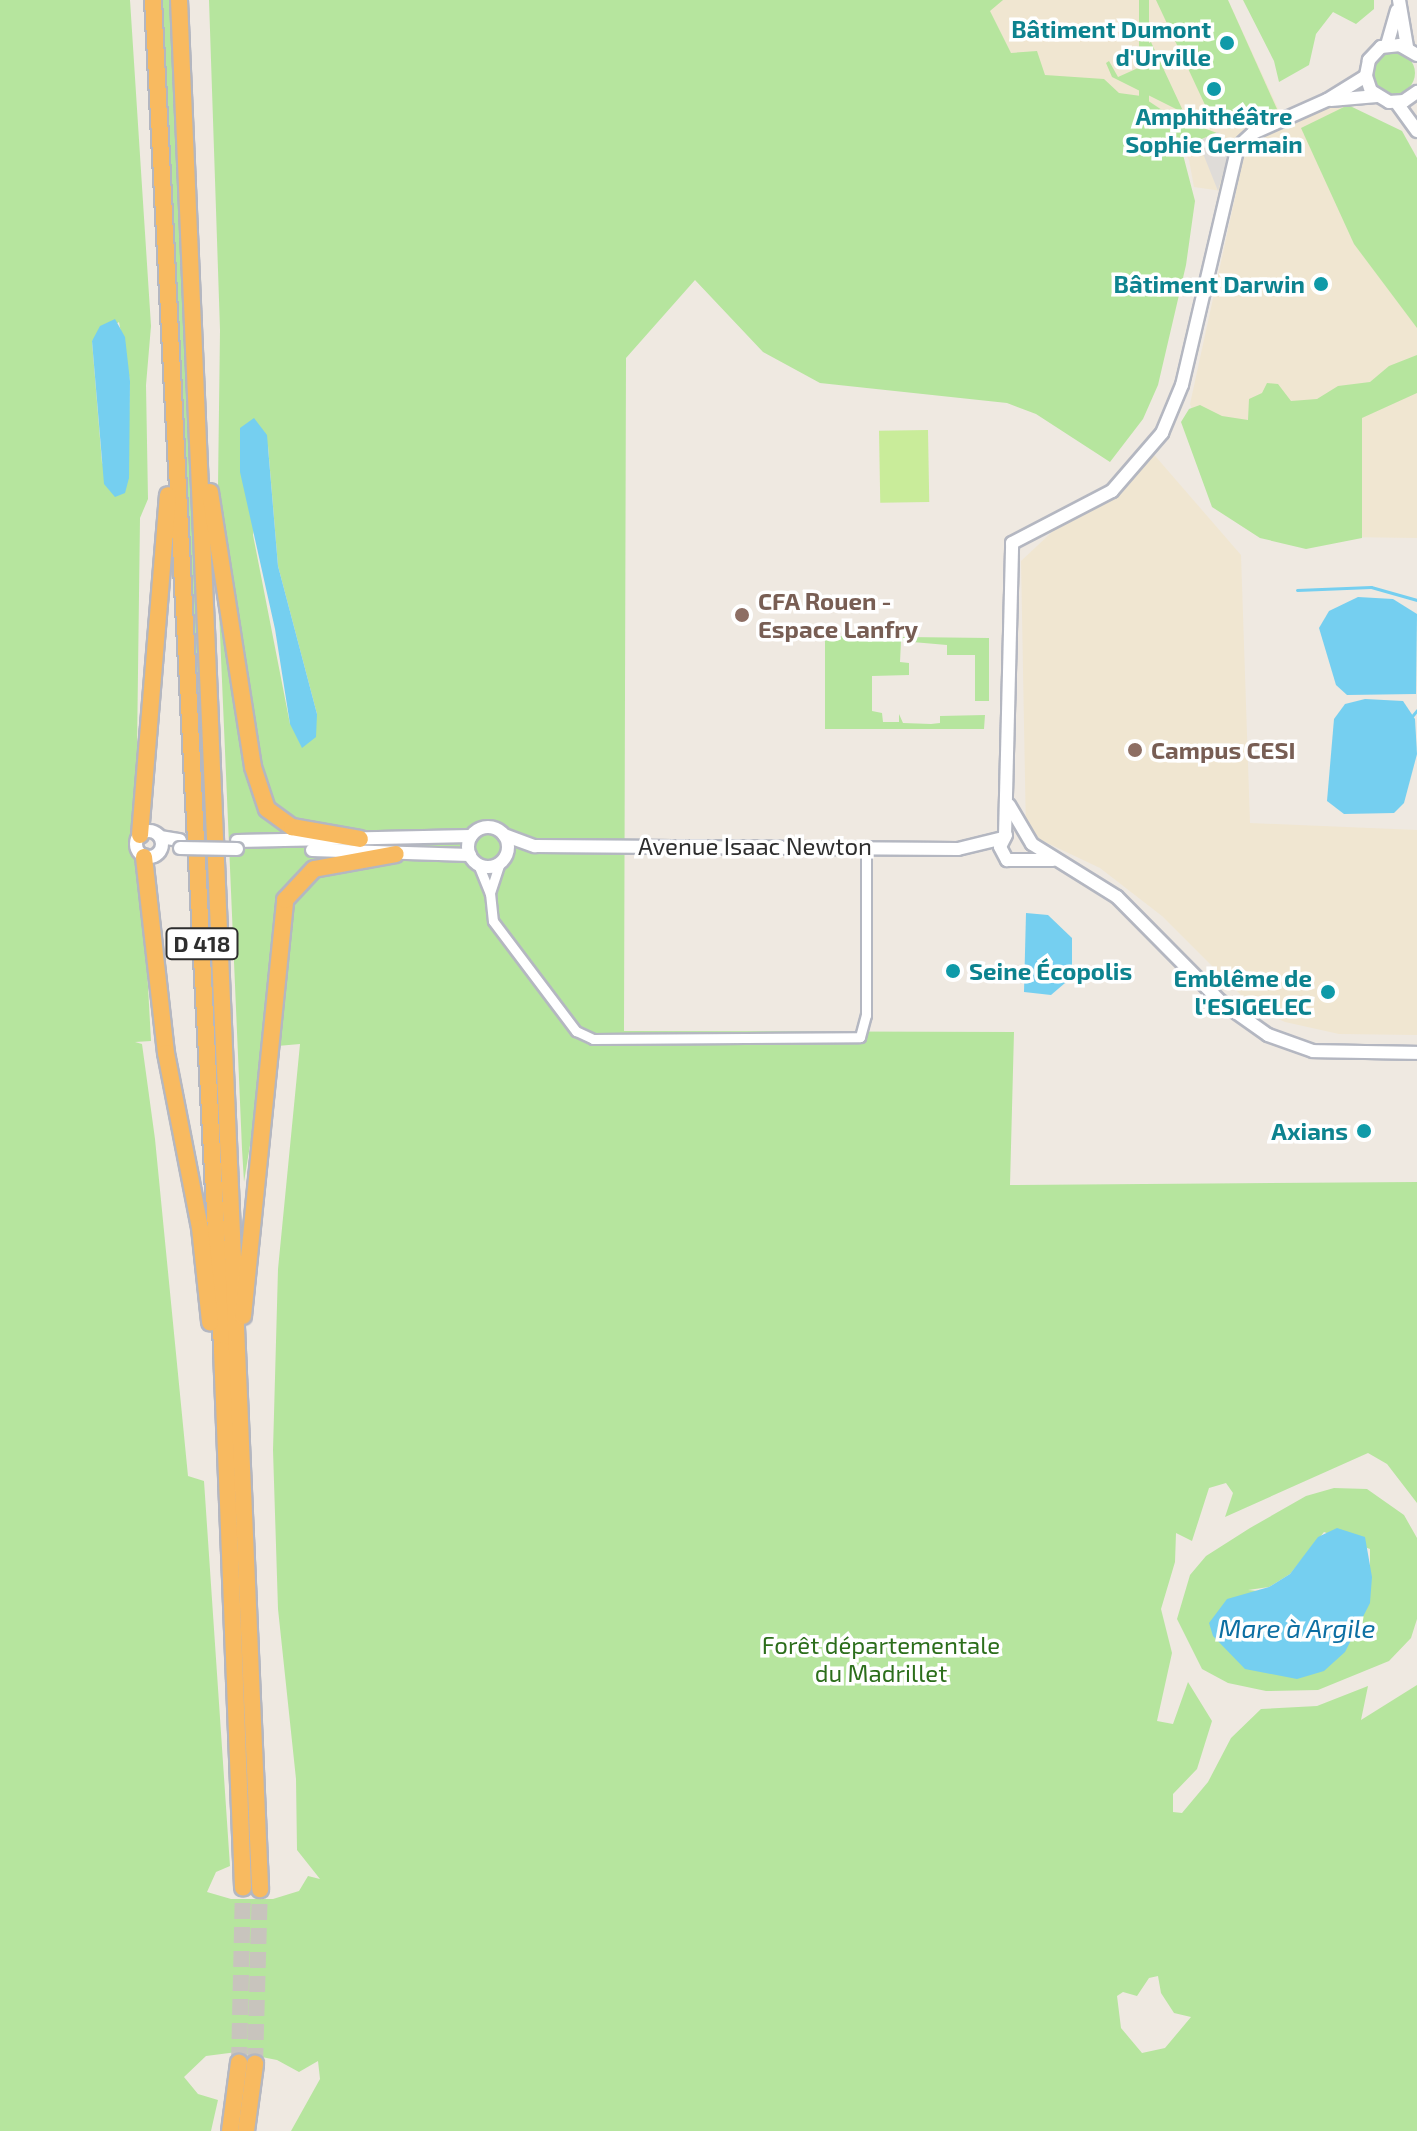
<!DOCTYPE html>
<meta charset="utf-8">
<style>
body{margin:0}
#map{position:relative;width:1417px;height:2131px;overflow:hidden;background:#efe9e1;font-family:"Exo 2",sans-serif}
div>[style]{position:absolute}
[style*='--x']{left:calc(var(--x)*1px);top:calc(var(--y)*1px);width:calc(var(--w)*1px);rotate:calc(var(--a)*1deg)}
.education>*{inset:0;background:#f0e6d1}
.green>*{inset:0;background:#b6e59e;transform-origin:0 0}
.round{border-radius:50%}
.pitch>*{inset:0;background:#c9ec9a;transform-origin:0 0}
.plaza>*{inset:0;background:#dfdcd8}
.water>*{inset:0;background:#75cff0}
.stream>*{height:3px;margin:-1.5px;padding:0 1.5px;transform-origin:1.5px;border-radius:1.5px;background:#75cff0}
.trunk-tunnel>*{height:16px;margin-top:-8px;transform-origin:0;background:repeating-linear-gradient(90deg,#c8c4bd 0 16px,transparent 0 24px)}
.roads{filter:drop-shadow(2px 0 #b4b7c1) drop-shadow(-2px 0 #b4b7c1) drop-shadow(0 2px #b4b7c1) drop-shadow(0 -2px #b4b7c1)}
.minor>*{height:9px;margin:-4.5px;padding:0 4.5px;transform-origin:4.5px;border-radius:4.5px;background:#fff}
.tertiary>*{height:12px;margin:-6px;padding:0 6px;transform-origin:6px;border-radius:6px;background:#fff}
.tertiary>.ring{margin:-6px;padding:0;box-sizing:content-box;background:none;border:12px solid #fff;border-radius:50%}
.trunk>*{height:16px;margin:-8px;padding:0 8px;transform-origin:8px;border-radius:8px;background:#f8ba60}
.bridges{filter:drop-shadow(2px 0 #b4b7c1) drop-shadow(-2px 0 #b4b7c1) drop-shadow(0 2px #b4b7c1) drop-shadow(0 -2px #b4b7c1)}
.tertiary-bridge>*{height:12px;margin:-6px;padding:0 6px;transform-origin:6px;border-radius:6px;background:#fff}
.dots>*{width:22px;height:22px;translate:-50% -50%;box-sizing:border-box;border:4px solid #fff;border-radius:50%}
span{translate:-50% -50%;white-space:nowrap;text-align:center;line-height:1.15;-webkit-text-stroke:7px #fff;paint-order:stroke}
.shield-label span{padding:2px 6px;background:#fff;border:2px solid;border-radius:6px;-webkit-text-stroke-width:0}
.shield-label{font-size:22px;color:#2e2e2e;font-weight:700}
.culture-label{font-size:24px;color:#0d838f;font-weight:700}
.right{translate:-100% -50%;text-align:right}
.left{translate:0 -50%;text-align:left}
.education-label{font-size:24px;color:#785e54;font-weight:700}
.street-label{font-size:24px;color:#2e2e2e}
.park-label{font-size:24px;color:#2c6e1b}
.water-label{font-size:26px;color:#0d6fa3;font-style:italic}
</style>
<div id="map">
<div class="education">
<i style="clip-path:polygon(921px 0,1228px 0,1282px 117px,1341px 95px,1348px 115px,1417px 165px,1417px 538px,1262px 536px,1215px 474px,1190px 404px,1236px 193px,1194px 187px,1189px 160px,1173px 133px,1150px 113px,1007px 70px)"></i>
<i style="clip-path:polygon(1150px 450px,1241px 555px,1250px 823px,1417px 830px,1417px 1035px,1339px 1034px,1285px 1022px,1254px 1008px,1162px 916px,1100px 868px,1026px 833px,1021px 561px,1068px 517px,1095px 503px)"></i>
</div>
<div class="green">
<i style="clip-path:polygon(evenodd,0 0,130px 0,151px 326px,146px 385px,148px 499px,140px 518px,136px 828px,129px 840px,142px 876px,151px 1041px,135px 1042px,142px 1044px,155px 1139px,188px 1476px,204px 1481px,230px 1866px,216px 1872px,207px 1892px,231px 1899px,273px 1899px,299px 1891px,308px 1876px,320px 1879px,297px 1850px,296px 1779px,278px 1609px,273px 1450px,278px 1269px,300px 1044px,266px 1047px,244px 1182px,242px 1149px,217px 564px,220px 330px,209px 0,1003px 0,990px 11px,1011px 53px,1037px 51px,1045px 75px,1104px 79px,1119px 93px,1141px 96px,1171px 116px,1217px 133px,1181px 147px,1195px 201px,1186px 265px,1158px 385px,1143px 419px,1110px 462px,1036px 414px,1007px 403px,820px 383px,763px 352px,695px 280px,626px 358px,624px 1031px,1014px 1032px,1010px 1185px,1417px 1182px,1417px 1503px,1387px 1464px,1368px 1453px,1225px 1517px,1233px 1493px,1226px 1483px,1209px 1488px,1192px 1541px,1176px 1533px,1175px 1562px,1161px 1609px,1172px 1653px,1157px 1721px,1173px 1724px,1188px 1682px,1212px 1721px,1197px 1769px,1173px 1794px,1173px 1812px,1182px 1813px,1208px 1782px,1231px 1738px,1261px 1709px,1317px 1706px,1368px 1686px,1361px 1720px,1417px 1685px,1417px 2131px,291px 2131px,320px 2079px,318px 2061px,299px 2072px,277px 2060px,237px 2052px,206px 2056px,184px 2077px,198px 2094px,218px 2100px,211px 2131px,0 2131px,0 0,119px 322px,130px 381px,127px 485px,102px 463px,92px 341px,119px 322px,0 0,268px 446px,278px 566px,317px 714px,290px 724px,253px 535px,268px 446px,0 0,1158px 1976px,1161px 1993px,1174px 2013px,1191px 2017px,1165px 2048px,1142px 2053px,1121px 2028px,1117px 1996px,1123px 1992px,1137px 1996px,1149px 1978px,1158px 1976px)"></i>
<i style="clip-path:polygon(161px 0,174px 0,201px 638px,201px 756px)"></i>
<i style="left:1139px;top:0;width:10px;height:127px"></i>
<i style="clip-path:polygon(1156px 0,1228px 0,1277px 109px,1229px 129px,1213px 122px)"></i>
<i style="clip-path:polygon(1243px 0,1374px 0,1374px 9px,1356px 24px,1333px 12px,1316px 34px,1309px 65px,1279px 82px,1274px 61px)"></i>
<i style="clip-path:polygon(1151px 42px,1184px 113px,1112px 77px,1106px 63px,1109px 61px,1118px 77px,1147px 64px,1140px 48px)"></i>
<i class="round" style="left:1373px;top:52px;width:42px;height:42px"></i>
<i style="clip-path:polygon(1348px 105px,1402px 131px,1417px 158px,1417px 328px,1354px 244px,1301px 128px)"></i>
<i style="clip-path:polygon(1417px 355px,1417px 393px,1362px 418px,1362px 538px,1306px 549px,1260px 538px,1212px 507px,1181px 422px,1189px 409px,1200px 405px,1222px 416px,1248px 420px,1249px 399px,1262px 393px,1267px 383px,1278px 384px,1291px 401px,1317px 399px,1338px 386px,1370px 382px,1389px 366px)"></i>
<i style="clip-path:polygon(825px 636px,989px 638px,989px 701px,975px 701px,975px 655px,947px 655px,947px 645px,901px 641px,900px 662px,909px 663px,909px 675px,872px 676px,872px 711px,882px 713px,883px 722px,899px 722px,899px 714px,903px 723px,931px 724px,940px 723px,940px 716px,985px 715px,984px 729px,825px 729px)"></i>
<i style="clip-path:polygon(evenodd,1334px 1488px,1367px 1489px,1404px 1515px,1417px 1538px,1417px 1619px,1411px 1638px,1389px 1661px,1318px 1690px,1266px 1691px,1228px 1683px,1202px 1669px,1177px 1619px,1190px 1575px,1206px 1556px,1250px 1528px,1306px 1496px,1334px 1488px,1324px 1532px,1370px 1549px,1370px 1603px,1248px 1590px,1269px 1587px,1290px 1574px,1324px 1532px)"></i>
</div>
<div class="pitch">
<i style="left:928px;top:430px;width:72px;height:49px;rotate:89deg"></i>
</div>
<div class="plaza">
<i style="clip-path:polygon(1218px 132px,1229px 152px,1218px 191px,1198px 141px)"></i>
</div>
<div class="water">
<i style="clip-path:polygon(115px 319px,125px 337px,130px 381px,129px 478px,125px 493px,115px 497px,104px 484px,92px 341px,100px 326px)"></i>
<i style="clip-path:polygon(254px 418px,267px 435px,278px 566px,317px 714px,316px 737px,302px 748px,290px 724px,275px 629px,240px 472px,240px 428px)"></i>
<i style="clip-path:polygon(1358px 597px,1393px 599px,1417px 614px,1416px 694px,1347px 695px,1336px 685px,1319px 628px,1329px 611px)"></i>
<i style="clip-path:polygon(1365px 699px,1403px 701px,1415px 719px,1417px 754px,1404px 803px,1394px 813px,1344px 814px,1327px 801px,1334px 719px,1345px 704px)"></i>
<i style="clip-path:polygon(1026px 913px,1048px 915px,1072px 938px,1072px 977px,1051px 995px,1024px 992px)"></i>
<i style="clip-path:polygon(1337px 1528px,1365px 1537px,1372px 1577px,1370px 1603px,1345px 1652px,1324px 1671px,1297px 1679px,1245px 1669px,1213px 1636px,1209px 1623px,1227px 1599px,1269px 1587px,1290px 1574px,1318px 1537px)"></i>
</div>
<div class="stream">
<i style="--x:1297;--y:590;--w:74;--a:-2.3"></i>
<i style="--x:1371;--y:587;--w:48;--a:15.8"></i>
<i style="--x:1413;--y:715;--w:6;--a:-51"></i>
</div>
<div class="trunk-tunnel">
<i style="--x:239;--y:2063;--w:175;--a:-88.7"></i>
<i style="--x:255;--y:2064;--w:175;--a:-88.4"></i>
</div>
<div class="roads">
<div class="minor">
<i style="--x:500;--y:862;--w:33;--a:108"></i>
<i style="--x:490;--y:893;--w:28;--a:84"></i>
<i style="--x:493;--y:921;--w:138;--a:53"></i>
<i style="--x:576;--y:1031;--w:19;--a:25"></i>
<i style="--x:593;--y:1039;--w:267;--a:-0.4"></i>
<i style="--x:860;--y:1037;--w:23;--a:-75"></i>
<i style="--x:866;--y:1015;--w:168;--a:-90"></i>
<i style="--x:478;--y:864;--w:31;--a:68"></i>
</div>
<div class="tertiary">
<i style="--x:1399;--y:0;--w:48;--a:80.3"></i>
<i style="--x:1387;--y:45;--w:36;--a:-74"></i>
<i style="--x:1417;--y:55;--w:20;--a:-150"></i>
<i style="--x:1400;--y:45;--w:19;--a:174"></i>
<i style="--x:1381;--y:47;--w:18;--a:133"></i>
<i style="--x:1369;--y:60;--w:16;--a:101"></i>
<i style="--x:1366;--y:76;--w:16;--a:72"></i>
<i style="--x:1371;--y:91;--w:21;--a:31"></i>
<i style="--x:1389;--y:102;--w:15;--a:-4"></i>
<i style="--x:1404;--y:101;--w:16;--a:-35"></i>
<i style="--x:1331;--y:100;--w:46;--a:-5"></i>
<i style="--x:1396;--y:102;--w:36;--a:54"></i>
<i style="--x:1009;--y:805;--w:45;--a:59.5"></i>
<i style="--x:1032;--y:844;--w:100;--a:31.9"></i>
<i style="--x:1117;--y:897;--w:146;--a:45.3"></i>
<i style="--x:1220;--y:1001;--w:59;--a:35.3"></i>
<i style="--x:1268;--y:1035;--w:48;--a:19.6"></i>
<i style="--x:1313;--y:1051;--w:104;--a:1.1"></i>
<i class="ring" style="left:468px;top:827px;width:28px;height:28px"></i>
<i class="ring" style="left:136px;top:831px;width:14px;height:14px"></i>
<i style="--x:504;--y:835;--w:33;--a:20"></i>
<i style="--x:535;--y:846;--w:423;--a:0.4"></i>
<i style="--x:958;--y:849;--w:46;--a:-13.7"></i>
<i style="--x:1006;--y:835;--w:13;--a:117"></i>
<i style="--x:1000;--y:847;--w:15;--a:62"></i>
<i style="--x:1007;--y:860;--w:46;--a:0"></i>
<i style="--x:1005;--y:836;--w:293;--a:-88.6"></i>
<i style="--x:1012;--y:543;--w:113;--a:-27.5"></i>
<i style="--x:1112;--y:491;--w:77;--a:-49.2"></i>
<i style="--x:1162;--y:433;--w:52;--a:-67.4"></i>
<i style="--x:1182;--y:385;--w:244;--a:-76.8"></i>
<i style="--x:1238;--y:147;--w:21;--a:-43"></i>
<i style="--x:1253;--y:133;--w:81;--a:-24"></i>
<i style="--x:1327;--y:100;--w:46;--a:-31.6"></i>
<i style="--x:160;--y:837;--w:20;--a:9"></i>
<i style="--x:237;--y:841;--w:234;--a:-1.2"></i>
<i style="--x:312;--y:850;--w:158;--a:1.8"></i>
</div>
<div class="trunk">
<i style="--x:153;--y:0;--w:1352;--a:87.07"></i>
<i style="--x:222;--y:1350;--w:538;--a:87.76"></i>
<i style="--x:179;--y:0;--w:1891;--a:87.54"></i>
<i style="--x:210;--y:492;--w:278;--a:81.1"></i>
<i style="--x:253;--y:767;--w:44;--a:71.6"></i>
<i style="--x:267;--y:809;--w:31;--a:36"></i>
<i style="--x:292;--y:827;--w:69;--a:10"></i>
<i style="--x:140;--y:835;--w:341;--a:-85.3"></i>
<i style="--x:144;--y:857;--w:197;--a:83.6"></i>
<i style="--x:166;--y:1053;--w:178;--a:79"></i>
<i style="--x:200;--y:1228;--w:95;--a:83.9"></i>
<i style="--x:243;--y:1316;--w:418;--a:-84.2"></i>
<i style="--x:285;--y:900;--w:42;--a:-46.9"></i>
<i style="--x:314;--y:869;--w:83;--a:-10.4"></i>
<i style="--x:230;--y:2131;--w:69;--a:-82.5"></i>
<i style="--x:246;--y:2131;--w:68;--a:-82.3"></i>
</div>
</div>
<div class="bridges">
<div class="tertiary-bridge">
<i style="--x:180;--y:848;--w:57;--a:1"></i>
</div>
</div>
<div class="dots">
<i style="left:1227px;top:43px;background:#0f9aa8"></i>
<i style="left:1214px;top:89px;background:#0f9aa8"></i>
<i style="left:1321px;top:284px;background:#0f9aa8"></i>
<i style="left:742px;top:615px;background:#8d6e63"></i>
<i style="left:1135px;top:750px;background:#8d6e63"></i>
<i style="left:953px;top:971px;background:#0f9aa8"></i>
<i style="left:1328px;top:992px;background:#0f9aa8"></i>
<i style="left:1364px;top:1131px;background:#0f9aa8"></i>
</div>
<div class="shield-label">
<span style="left:202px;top:944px">D 418</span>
</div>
<div class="culture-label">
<span class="right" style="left:1211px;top:43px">Bâtiment Dumont<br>d'Urville</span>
<span style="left:1214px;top:130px">Amphithéâtre<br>Sophie Germain</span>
<span class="right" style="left:1305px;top:284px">Bâtiment Darwin</span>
<span class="left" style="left:969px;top:971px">Seine Écopolis</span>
<span class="right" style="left:1312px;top:992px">Emblême de<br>l'ESIGELEC</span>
<span class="right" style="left:1348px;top:1131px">Axians</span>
</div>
<div class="education-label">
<span class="left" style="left:758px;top:615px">CFA Rouen -<br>Espace Lanfry</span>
<span class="left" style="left:1151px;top:750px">Campus CESI</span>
</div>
<div class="street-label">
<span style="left:755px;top:846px">Avenue Isaac Newton</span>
</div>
<div class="park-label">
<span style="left:881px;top:1659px">Forêt départementale<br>du Madrillet</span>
</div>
<div class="water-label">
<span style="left:1297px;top:1628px">Mare à Argile</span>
</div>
</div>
